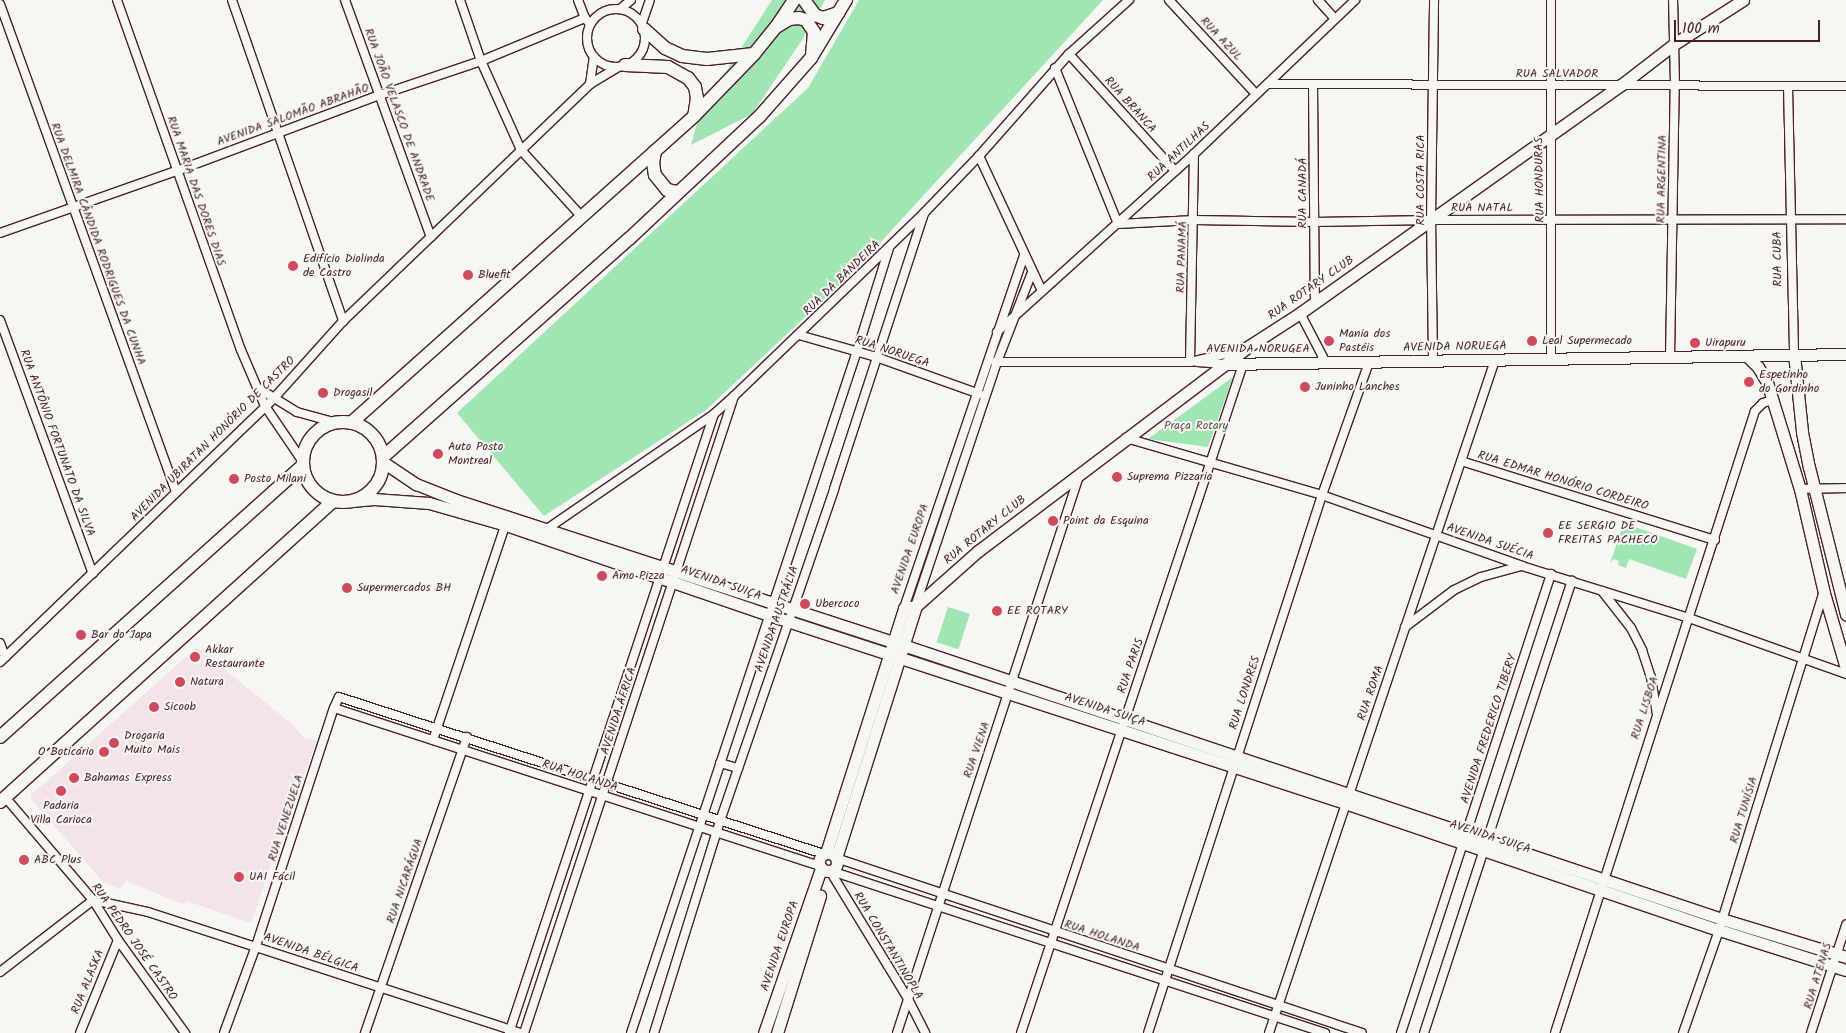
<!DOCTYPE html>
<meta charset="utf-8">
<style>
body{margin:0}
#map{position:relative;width:1846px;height:1033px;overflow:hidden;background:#f6f6f2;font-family:Kalam,sans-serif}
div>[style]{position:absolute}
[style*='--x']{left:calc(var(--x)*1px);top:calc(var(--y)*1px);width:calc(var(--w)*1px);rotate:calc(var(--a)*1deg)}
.built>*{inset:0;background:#f4e4ea}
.green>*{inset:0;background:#9fe6b3;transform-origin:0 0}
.roads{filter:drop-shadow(1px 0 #4a1f2b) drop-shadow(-1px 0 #4a1f2b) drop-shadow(0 1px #4a1f2b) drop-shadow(0 -1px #4a1f2b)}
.street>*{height:8px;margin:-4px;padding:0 4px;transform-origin:4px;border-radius:4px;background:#f6f6f2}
.street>.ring{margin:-4px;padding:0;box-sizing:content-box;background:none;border:8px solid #f6f6f2;border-radius:50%}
.secondary>*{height:11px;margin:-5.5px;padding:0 5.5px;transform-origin:5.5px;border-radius:5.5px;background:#f6f6f2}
.secondary>.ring{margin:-5.5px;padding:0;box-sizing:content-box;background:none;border:11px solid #f6f6f2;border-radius:50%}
.primary>*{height:12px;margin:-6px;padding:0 6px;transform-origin:6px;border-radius:6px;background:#f6f6f2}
.primary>.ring{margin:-6px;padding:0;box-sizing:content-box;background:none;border:12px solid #f6f6f2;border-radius:50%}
.dots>*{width:14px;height:14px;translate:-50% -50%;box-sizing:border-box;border:2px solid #f6f6f2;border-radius:50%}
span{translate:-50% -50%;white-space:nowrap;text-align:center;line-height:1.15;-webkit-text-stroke:4px #f6f6f2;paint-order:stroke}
.street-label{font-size:12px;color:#4a1f2b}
.poi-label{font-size:12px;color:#4a1f2b}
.left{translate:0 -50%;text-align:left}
.right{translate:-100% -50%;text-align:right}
.park-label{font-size:12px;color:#5f514d}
.scale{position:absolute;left:1674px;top:20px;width:146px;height:22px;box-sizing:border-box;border:2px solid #4a1f2b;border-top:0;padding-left:6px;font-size:15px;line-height:18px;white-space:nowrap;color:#4a1f2b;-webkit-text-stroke:4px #f6f6f2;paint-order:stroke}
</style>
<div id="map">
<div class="built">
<i style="clip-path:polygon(197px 647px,293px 725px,304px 738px,317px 740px,289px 817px,273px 832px,281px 835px,251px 923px,187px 901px,183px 904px,126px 881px,120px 889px,103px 882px,31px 799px,31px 795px)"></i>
</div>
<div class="green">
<i style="clip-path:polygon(772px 0,825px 0,802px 40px,752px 114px,691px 145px,700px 112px)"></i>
<i style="clip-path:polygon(859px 0,1103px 0,855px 270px,706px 410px,544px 516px,457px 413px,808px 88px)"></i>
<i style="clip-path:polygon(1233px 377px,1208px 447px,1148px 439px)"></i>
<i style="clip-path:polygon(1624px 523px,1697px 549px,1686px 579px,1629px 559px,1626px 568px,1618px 565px,1619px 561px,1614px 559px,1610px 563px)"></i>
<i style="left:948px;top:607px;width:23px;height:37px;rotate:18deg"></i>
</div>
<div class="roads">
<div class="street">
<i style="--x:117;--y:0;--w:371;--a:70.5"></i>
<i style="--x:241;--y:350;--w:61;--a:66.8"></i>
<i style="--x:265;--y:406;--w:68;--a:55.8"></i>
<i style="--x:232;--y:0;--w:340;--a:70.9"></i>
<i style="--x:345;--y:0;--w:252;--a:70.1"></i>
<i style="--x:460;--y:0;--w:65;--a:71"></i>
<i style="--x:481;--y:61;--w:98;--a:65.8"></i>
<i style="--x:521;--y:150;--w:91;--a:47.7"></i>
<i style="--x:578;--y:0;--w:19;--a:69"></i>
<i style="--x:1169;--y:0;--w:128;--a:47.2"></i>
<i style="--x:1318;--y:0;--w:25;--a:48"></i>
<i style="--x:1551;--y:0;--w:360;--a:90"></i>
<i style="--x:0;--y:4;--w:519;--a:70.17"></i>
<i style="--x:620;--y:9;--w:14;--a:-39"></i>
<i class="ring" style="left:587px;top:9px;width:50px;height:50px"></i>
<i style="--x:642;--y:23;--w:24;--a:-71"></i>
<i style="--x:1069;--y:54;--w:158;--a:47.8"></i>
<i style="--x:1055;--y:68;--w:168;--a:68"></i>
<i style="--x:1118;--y:224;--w:76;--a:-3"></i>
<i style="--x:1194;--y:220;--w:120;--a:1"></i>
<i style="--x:1314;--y:222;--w:117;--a:-1"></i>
<i style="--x:1431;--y:220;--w:415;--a:-0.1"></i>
<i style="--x:590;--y:84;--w:27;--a:-82"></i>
<i style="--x:1268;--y:84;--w:578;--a:0.2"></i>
<i style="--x:1313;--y:84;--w:218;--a:89.5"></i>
<i style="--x:1788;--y:86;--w:268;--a:88.7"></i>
<i style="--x:979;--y:156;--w:149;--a:65"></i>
<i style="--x:0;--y:233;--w:190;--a:-19.4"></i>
<i style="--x:179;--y:170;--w:215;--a:-20.5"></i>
<i style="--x:380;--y:95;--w:107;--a:-18.6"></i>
<i style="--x:481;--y:61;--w:113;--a:-22.5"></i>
<i style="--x:585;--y:18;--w:8;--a:50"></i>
<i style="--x:1300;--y:313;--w:56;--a:62.5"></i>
<i style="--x:0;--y:320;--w:270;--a:69.9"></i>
<i style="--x:997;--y:332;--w:266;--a:-42.1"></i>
<i style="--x:1194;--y:154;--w:223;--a:-43.7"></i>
<i style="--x:799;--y:335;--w:80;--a:15.9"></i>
<i style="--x:876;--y:357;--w:110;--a:19.6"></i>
<i style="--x:1670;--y:358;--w:273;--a:-89"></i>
<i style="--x:1675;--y:85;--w:85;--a:-91.3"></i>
<i style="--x:1433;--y:360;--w:140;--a:-90.8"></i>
<i style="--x:1431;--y:220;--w:220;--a:-89.2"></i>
<i style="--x:995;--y:362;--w:195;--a:0"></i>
<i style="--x:1190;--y:362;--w:53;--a:-13"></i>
<i style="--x:1190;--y:362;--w:208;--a:-88.9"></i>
<i style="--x:1197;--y:362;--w:28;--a:4"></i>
<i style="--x:258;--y:388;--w:46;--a:31.6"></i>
<i style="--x:297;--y:412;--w:41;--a:15.4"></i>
<i style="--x:1126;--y:438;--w:204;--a:16.2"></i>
<i style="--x:1322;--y:495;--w:212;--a:19.5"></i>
<i style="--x:1522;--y:566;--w:175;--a:17.3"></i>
<i style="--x:1689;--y:618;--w:167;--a:19.6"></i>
<i style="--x:1461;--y:461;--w:266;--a:17.3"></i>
<i style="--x:1800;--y:489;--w:46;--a:-1.2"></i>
<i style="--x:544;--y:531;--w:206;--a:-34.5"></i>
<i style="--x:714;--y:414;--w:27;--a:-42"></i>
<i style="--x:734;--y:396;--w:264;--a:-43.9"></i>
<i style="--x:924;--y:213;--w:79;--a:-46"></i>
<i style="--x:979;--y:156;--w:136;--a:-48.6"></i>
<i style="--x:1069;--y:54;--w:81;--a:-42"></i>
<i style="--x:1602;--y:591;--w:47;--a:51.9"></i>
<i style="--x:1631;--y:628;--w:25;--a:63"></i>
<i style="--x:1642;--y:650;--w:28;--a:72"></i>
<i style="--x:1651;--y:677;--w:36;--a:81"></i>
<i style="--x:916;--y:604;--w:255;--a:-71.5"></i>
<i style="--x:997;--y:362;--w:97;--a:-68.7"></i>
<i style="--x:904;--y:608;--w:373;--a:-71.2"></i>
<i style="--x:1405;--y:627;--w:61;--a:-37.1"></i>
<i style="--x:1454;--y:590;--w:30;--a:-26"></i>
<i style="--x:1481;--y:577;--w:41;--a:-15.4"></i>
<i style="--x:0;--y:643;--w:15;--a:70"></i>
<i style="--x:0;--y:662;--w:380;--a:-43.9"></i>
<i style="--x:274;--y:398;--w:103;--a:-48.1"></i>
<i style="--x:343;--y:321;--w:342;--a:-43.8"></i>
<i style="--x:590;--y:84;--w:33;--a:-31"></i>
<i style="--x:334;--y:708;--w:511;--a:18.01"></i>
<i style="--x:433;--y:740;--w:232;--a:-71.4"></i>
<i style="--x:720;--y:763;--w:19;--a:16"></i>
<i style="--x:5;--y:797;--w:135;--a:49.5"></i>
<i style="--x:93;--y:900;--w:47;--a:58"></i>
<i style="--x:118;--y:940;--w:115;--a:54.2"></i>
<i style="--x:836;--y:858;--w:554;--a:18.4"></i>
<i style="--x:830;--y:871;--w:150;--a:58.6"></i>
<i style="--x:908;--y:999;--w:38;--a:63"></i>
<i style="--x:831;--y:871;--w:520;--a:18.16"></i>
<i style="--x:93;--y:900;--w:56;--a:12.3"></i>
<i style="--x:148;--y:912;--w:391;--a:18"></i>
<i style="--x:0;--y:972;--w:118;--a:-37.7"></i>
<i style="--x:80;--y:1033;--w:100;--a:-67.8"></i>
<i style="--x:224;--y:1033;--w:93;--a:-69.8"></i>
<i style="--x:256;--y:946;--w:250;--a:-71.9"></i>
<i style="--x:334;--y:708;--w:12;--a:-66"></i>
<i style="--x:339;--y:697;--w:510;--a:17.94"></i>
<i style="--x:365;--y:1033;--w:313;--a:-71"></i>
<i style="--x:509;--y:1033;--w:652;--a:-71.68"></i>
<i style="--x:524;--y:1033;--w:671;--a:-71.75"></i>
<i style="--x:631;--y:1033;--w:718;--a:-71.67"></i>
<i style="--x:857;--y:351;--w:108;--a:-72.7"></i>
<i style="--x:654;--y:1033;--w:222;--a:-72.7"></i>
<i style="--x:720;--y:821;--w:351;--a:-71"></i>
<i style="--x:834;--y:489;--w:290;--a:-71.9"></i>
<i style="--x:897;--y:1033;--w:586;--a:-71.91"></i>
<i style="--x:1021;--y:1033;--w:705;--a:-71.64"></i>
<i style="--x:1148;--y:1033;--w:565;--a:-72.08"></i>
<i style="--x:1322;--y:495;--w:141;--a:-70.5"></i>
<i style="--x:1269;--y:1033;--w:710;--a:-71.44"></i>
<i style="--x:1401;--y:1033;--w:483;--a:-71.9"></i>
<i style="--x:1424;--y:1033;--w:476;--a:-71.9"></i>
<i style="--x:1555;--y:1033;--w:653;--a:-72.18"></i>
<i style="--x:1755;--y:411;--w:11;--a:-45"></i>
<i style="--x:1763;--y:403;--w:9;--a:-18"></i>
<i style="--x:1683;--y:1033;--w:109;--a:-70.7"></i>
<i style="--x:1719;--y:930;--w:351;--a:-72.8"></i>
<i style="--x:1811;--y:1033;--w:114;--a:-72"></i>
</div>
<div class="secondary">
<i style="--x:1794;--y:354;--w:78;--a:84.1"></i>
<i style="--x:1802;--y:432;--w:36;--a:79"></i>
<i style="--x:1809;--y:467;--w:152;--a:75.9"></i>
<i style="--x:1748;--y:357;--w:14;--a:45"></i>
<i style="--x:1758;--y:367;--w:17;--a:59"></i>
<i style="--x:1767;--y:382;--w:112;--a:72.9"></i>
<i style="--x:1800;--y:489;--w:107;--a:77"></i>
<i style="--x:1824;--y:593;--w:78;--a:73.7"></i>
<i style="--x:1225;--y:364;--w:621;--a:-0.92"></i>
<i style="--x:383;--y:462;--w:40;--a:34"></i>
<i style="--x:416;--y:484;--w:43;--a:21.8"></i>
<i style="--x:456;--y:500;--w:470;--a:18"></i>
<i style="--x:903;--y:645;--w:864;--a:18.5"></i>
<i style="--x:1722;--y:919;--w:130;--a:17"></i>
<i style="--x:352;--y:501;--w:22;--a:-5"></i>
<i style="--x:374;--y:499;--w:55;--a:4.2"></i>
<i style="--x:429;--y:503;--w:80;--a:15.9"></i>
<i style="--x:506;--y:525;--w:278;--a:18.9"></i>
<i style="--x:769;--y:615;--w:606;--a:18.08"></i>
<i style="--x:1345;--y:803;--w:395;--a:18.8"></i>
<i style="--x:1719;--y:930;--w:133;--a:17.5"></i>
<i style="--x:826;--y:853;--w:257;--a:-72.3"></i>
<i style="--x:904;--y:608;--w:12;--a:-9"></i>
<i style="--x:916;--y:606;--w:83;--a:-41.6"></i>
<i style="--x:978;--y:551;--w:336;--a:-37.1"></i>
<i style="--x:1246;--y:348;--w:64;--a:-32.9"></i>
<i style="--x:1300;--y:313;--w:394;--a:-35.4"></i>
<i style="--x:1621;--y:85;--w:67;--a:-37.7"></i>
<i style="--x:1674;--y:44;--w:82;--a:-32.5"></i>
<i class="ring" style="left:819px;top:853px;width:7px;height:7px"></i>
<i style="--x:836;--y:858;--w:264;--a:-72.4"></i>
<i style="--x:764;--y:1033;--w:175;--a:-70.9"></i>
<i style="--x:777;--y:1033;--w:144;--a:-72.6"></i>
</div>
<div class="primary">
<i style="--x:804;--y:0;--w:19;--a:54"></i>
<i style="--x:815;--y:15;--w:9;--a:21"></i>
<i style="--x:823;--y:18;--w:16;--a:-18"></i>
<i style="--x:778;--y:26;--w:13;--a:-32"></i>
<i style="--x:789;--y:19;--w:10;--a:-6"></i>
<i style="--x:799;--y:18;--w:7;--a:16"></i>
<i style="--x:806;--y:20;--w:14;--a:56"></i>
<i style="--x:814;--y:32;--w:23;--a:95"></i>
<i style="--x:644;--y:29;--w:28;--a:42"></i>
<i style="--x:665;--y:48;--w:19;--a:25"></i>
<i style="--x:682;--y:56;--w:25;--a:7"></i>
<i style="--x:707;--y:59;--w:47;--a:-6.1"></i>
<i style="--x:625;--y:65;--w:43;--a:2.7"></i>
<i style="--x:668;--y:67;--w:23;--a:29"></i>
<i style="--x:688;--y:78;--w:11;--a:52"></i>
<i style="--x:695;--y:87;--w:11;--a:80"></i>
<i style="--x:697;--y:98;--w:18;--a:99"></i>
<i style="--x:655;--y:151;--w:12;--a:99"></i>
<i style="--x:653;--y:163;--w:12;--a:81"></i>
<i style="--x:655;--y:175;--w:19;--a:51"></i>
<i style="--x:667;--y:190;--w:10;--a:11"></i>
<i class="ring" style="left:303px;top:422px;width:68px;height:68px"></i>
<i style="--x:351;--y:423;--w:460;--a:-41.8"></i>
<i style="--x:694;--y:116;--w:86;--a:-45.9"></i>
<i style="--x:754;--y:54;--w:35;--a:-51"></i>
<i style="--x:776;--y:27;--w:32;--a:-56"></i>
<i style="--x:383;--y:457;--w:330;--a:-41.6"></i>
<i style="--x:630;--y:238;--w:177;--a:-43.2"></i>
<i style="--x:759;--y:117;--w:79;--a:-48.6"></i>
<i style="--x:811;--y:58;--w:68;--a:-58.9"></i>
<i style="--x:0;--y:737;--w:407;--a:-41.9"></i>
<i style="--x:0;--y:802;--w:449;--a:-42.1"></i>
</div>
</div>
<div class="dots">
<i style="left:293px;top:266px;background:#d1495b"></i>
<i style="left:468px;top:275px;background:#d1495b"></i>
<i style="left:1329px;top:341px;background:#d1495b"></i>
<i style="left:1532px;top:341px;background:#d1495b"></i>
<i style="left:1695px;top:343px;background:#d1495b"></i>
<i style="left:1749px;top:382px;background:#d1495b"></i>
<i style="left:1305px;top:387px;background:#d1495b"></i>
<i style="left:323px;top:393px;background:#d1495b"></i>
<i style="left:438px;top:454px;background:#d1495b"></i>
<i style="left:1117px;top:477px;background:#d1495b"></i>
<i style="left:234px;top:479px;background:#d1495b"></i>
<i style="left:1053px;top:521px;background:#d1495b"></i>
<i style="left:1548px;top:533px;background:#d1495b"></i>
<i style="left:602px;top:576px;background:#d1495b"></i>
<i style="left:347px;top:588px;background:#d1495b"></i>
<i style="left:805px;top:604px;background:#d1495b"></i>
<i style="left:997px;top:611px;background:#d1495b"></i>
<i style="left:81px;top:635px;background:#d1495b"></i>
<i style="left:195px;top:657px;background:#d1495b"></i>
<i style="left:180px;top:682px;background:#d1495b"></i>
<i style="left:154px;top:707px;background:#d1495b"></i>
<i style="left:114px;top:743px;background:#d1495b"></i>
<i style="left:104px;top:752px;background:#d1495b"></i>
<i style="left:74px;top:778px;background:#d1495b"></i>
<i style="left:61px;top:791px;background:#d1495b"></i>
<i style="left:24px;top:860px;background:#d1495b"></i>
<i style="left:239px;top:877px;background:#d1495b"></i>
</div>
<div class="street-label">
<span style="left:1221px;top:39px;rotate:47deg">RUA AZUL</span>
<span style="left:1557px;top:74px">RUA SALVADOR</span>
<span style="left:1130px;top:105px;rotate:48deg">RUA BRANCA</span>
<span style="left:293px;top:115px;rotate:-20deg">AVENIDA SALOMÃO ABRAHÃO</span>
<span style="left:399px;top:115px;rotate:70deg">RUA JOÃO VELASCO DE ANDRADE</span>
<span style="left:1179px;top:152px;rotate:-43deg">RUA ANTILHAS</span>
<span style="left:1662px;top:179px;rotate:-89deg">RUA ARGENTINA</span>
<span style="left:1421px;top:180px;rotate:-90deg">RUA COSTA RICA</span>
<span style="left:1540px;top:180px;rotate:-91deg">RUA HONDURAS</span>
<span style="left:196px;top:191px;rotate:71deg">RUA MARIA DAS DORES DIAS</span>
<span style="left:1303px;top:193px;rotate:-90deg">RUA CANADÁ</span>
<span style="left:1482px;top:208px">RUA NATAL</span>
<span style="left:98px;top:244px;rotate:70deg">RUA DELMIRA CÂNDIDA RODRIGUES DA CUNHA</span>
<span style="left:1182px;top:257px;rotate:-88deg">RUA PANAMÁ</span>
<span style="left:1778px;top:259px;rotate:-91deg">RUA CUBA</span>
<span style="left:842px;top:278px;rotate:-44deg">RUA DA BANDEIRA</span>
<span style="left:1311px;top:288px;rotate:-35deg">RUA ROTARY CLUB</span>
<span style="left:1455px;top:347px;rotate:-1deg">AVENIDA NORUEGA</span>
<span style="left:1258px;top:349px">AVENIDA NORUGEA</span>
<span style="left:892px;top:352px;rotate:18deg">RUA NORUEGA</span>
<span style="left:213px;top:439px;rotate:-45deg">AVENIDA UBIRATAN HONÓRIO DE CASTRO</span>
<span style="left:57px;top:443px;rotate:70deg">RUA ANTÔNIO FORTUNATO DA SILVA</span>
<span style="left:1563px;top:481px;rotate:17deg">RUA EDMAR HONÓRIO CORDEIRO</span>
<span style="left:985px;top:530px;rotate:-39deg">RUA ROTARY CLUB</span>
<span style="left:1490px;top:542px;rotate:19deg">AVENIDA SUÉCIA</span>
<span style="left:910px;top:549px;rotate:-71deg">AVENIDA EUROPA</span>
<span style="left:721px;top:583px;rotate:19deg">AVENIDA SUIÇA</span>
<span style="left:777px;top:619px;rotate:-71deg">AVENIDA AUSTRÁLIA</span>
<span style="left:1131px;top:666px;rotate:-71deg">RUA PARIS</span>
<span style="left:1245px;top:693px;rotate:-72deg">RUA LONDRES</span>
<span style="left:1371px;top:693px;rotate:-71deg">RUA ROMA</span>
<span style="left:1645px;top:708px;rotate:-72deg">RUA LISBOA</span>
<span style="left:1105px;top:710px;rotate:18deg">AVENIDA SUIÇA</span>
<span style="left:619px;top:711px;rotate:-72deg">AVENIDA ÁFRICA</span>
<span style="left:1489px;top:729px;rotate:-72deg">AVENIDA FREDERICO TIBERY</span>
<span style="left:977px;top:750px;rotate:-71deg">RUA VIENA</span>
<span style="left:580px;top:776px;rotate:18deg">RUA HOLANDA</span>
<span style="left:1744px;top:810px;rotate:-73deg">RUA TUNÍSIA</span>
<span style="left:286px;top:818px;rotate:-72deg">RUA VENEZUELA</span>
<span style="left:1490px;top:837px;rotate:18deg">AVENIDA SUIÇA</span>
<span style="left:405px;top:881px;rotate:-71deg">RUA NICARÁGUA</span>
<span style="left:1102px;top:936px;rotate:18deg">RUA HOLANDA</span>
<span style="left:134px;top:942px;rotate:55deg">RUA PEDRO JOSÉ CASTRO</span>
<span style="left:780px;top:946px;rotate:-71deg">AVENIDA EUROPA</span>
<span style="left:888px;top:946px;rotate:59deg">RUA CONSTANTINOPLA</span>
<span style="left:311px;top:953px;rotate:19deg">AVENIDA BÉLGICA</span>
<span style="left:1818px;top:976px;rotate:-73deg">RUA ATENAS</span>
<span style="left:88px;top:982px;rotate:-68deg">RUA ALASKA</span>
</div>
<div class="poi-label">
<span class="left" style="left:303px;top:266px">Edifício Diolinda<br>de Castro</span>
<span class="left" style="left:478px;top:275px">Bluefit</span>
<span class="left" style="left:1339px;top:341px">Mania dos<br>Pastéis</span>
<span class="left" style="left:1542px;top:341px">Leal Supermecado</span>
<span class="left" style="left:1705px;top:343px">Uirapuru</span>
<span class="left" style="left:1759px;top:382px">Espetinho<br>do Gordinho</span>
<span class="left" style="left:1315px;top:387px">Juninho Lanches</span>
<span class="left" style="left:333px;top:393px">Drogasil</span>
<span class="left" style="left:448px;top:454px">Auto Posto<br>Montreal</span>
<span class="left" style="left:1127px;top:477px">Suprema Pizzaria</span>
<span class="left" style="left:244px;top:479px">Posto Milani</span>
<span class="left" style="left:1063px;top:521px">Point da Esquina</span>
<span class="left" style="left:1558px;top:533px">EE SERGIO DE<br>FREITAS PACHECO</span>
<span class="left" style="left:612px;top:576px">Amo Pizza</span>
<span class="left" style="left:357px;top:588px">Supermercados BH</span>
<span class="left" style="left:815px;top:604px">Ubercoco</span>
<span class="left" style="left:1007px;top:611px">EE ROTARY</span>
<span class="left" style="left:91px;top:635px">Bar do Japa</span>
<span class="left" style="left:205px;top:657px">Akkar<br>Restaurante</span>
<span class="left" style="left:190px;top:682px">Natura</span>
<span class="left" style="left:164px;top:707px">Sicoob</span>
<span class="left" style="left:124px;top:743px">Drogaria<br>Muito Mais</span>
<span class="right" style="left:94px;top:752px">O Boticário</span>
<span class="left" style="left:84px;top:778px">Bahamas Express</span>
<span style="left:61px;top:813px">Padaria<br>Villa Carioca</span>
<span class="left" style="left:34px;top:860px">ABC Plus</span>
<span class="left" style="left:249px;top:877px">UAI Fácil</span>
</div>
<div class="park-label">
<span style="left:1196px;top:426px">Praça Rotary</span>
</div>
<div class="scale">100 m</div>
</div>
